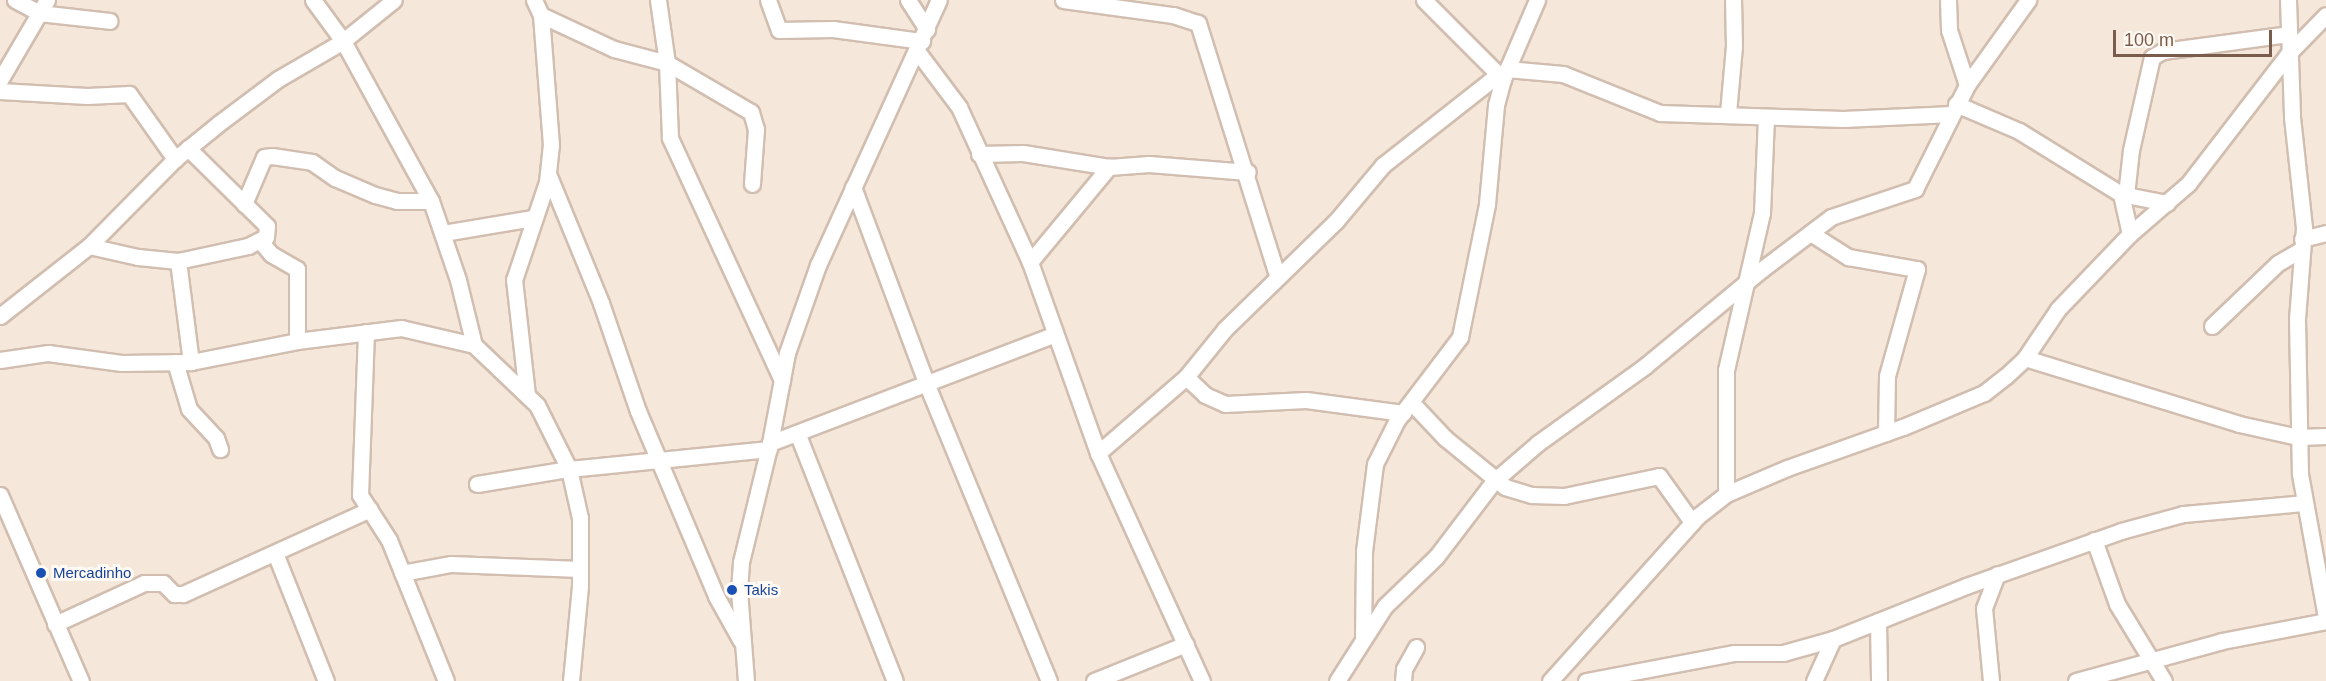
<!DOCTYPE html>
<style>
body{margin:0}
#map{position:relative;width:2326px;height:681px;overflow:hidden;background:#fdf6ec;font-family:Arial,sans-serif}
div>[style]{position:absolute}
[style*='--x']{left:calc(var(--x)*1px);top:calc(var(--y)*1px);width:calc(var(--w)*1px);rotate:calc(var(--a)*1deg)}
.residential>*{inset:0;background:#f5e8da;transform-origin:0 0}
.roads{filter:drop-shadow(2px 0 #d1beb0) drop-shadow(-2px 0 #d1beb0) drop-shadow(0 2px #d1beb0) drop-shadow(0 -2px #d1beb0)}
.minor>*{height:15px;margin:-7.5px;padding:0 7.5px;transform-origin:7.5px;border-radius:7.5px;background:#fff}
.dots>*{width:16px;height:16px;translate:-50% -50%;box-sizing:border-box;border:3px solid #fffaf3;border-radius:50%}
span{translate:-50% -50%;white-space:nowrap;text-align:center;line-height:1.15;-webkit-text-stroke:6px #fffaf3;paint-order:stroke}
.transit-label{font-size:15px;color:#164399}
.left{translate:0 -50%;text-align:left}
.scale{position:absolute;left:2113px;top:30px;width:159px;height:27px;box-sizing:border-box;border:3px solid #7a5c4d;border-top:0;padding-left:8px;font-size:18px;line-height:21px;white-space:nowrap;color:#7a5c4d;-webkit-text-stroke:4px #fffaf3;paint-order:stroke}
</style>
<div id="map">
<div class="residential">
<i style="left:0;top:0;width:2326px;height:681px"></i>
</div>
<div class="roads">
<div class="minor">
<i style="--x:15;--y:0;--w:27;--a:28"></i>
<i style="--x:39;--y:13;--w:71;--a:6.4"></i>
<i style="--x:313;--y:0;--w:51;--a:53.8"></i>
<i style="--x:343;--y:41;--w:183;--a:61.2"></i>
<i style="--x:431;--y:201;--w:83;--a:71.1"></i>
<i style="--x:458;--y:280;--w:67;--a:76.2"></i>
<i style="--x:658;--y:0;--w:64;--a:81.9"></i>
<i style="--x:667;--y:63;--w:75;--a:87.7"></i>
<i style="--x:670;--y:138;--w:267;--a:65.2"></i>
<i style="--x:768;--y:0;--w:32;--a:70"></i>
<i style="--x:779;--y:30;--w:54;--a:-1.1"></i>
<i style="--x:833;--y:29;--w:90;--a:7.7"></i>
<i style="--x:908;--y:0;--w:35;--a:57"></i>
<i style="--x:1063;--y:0;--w:111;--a:7.8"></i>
<i style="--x:1173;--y:15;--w:26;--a:18"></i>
<i style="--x:1198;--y:23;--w:264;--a:72.6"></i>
<i style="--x:1424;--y:0;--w:112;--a:45"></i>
<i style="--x:1948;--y:0;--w:30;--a:88"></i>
<i style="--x:1949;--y:30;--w:58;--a:71.9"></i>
<i style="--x:2288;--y:0;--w:117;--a:88"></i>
<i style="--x:2292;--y:117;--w:112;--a:83.8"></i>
<i style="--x:2304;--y:228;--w:91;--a:94.4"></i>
<i style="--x:2297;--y:319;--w:155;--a:88.9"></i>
<i style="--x:2300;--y:474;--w:145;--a:79.7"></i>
<i style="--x:541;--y:15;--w:81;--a:25"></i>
<i style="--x:614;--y:49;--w:55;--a:14.8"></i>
<i style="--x:667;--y:63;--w:97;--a:30.3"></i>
<i style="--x:751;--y:112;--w:18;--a:74"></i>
<i style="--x:756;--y:129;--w:55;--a:94.2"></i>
<i style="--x:917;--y:51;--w:70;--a:53.1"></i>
<i style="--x:959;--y:107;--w:170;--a:65.4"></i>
<i style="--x:1030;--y:262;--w:203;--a:70.4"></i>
<i style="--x:1098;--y:453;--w:251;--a:65.5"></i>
<i style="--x:1507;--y:69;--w:56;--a:5.1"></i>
<i style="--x:1563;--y:74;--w:105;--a:21.9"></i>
<i style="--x:1660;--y:113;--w:183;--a:1.9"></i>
<i style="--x:1843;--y:119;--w:109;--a:-2.6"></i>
<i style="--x:0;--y:80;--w:93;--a:-59.6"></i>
<i style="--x:0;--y:91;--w:87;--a:3.3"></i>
<i style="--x:87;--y:96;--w:42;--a:-2.7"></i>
<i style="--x:129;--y:94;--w:80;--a:54.7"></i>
<i style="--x:1956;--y:104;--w:69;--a:23.2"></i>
<i style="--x:2019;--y:131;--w:120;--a:31.7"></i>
<i style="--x:2121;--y:194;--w:47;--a:11.1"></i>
<i style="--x:1728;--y:113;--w:67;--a:-84.9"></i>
<i style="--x:1734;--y:46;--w:46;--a:-91.2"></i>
<i style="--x:979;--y:154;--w:44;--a:-1.3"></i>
<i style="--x:1023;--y:153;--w:87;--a:9.2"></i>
<i style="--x:1109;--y:167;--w:40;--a:-4.3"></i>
<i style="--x:1149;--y:164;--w:99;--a:4.6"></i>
<i style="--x:549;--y:176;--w:137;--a:67.7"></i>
<i style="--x:601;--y:303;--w:114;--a:71.1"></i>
<i style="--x:638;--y:411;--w:201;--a:67.1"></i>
<i style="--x:716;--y:596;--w:51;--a:60.9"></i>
<i style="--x:853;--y:187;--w:211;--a:69.5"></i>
<i style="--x:927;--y:385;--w:320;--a:67.6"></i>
<i style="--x:2126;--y:195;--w:45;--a:-83.7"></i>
<i style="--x:2131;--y:150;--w:95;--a:-77.3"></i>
<i style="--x:2152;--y:57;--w:13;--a:-29"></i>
<i style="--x:2163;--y:51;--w:126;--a:-7.7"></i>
<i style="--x:244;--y:204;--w:51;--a:-66.9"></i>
<i style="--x:264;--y:157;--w:8;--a:-7"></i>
<i style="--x:272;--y:156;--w:40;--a:8.5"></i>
<i style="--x:312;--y:162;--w:28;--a:35"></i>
<i style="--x:335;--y:178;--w:43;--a:23"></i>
<i style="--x:375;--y:195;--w:23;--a:15"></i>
<i style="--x:397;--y:201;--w:34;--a:0"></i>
<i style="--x:443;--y:233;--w:91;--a:-9.5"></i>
<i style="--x:1812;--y:234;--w:43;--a:32.6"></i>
<i style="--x:1848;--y:257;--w:70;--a:9.9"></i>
<i style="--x:1917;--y:269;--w:111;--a:105.7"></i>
<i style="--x:1887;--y:376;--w:57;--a:91"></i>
<i style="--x:2130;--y:234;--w:77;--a:-40.8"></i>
<i style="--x:2188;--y:184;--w:164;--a:-52.4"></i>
<i style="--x:2288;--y:54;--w:54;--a:-45.7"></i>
<i style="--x:2302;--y:239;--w:25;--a:-14"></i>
<i style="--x:261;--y:242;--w:16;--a:50"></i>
<i style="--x:271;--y:254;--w:30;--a:30"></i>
<i style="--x:297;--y:269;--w:72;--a:90"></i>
<i style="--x:89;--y:246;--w:50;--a:12.7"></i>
<i style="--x:138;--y:257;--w:40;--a:5.7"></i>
<i style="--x:178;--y:261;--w:72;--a:-12.1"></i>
<i style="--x:248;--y:246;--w:20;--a:-27"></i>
<i style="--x:266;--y:237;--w:11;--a:-85"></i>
<i style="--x:267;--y:226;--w:111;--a:-135.4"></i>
<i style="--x:178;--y:261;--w:102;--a:82.7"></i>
<i style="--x:1030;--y:262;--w:124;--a:-50.3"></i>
<i style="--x:0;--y:316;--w:113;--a:-38.2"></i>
<i style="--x:89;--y:246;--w:122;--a:-45.3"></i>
<i style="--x:175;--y:159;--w:55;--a:-39.1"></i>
<i style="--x:218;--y:124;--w:75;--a:-36.9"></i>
<i style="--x:278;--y:79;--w:75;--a:-30.3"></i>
<i style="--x:343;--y:41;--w:65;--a:-38.8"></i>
<i style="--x:2212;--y:326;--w:91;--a:-43.7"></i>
<i style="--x:2278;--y:263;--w:24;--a:-30"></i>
<i style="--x:366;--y:332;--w:163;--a:92.1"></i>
<i style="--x:360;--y:495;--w:54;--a:57.2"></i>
<i style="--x:389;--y:540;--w:152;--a:68"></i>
<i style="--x:2025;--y:358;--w:224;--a:17.1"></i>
<i style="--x:2239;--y:424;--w:60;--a:12.4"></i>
<i style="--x:2298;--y:437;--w:28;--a:-2"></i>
<i style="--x:0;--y:360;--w:49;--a:-8.3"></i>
<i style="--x:48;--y:353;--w:74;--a:7.8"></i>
<i style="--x:121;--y:363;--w:70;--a:-0.8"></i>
<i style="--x:191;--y:362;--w:108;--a:-11.2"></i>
<i style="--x:297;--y:341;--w:105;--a:-7.1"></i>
<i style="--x:401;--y:328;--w:75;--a:13.1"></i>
<i style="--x:474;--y:345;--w:87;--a:43.6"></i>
<i style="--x:537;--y:405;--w:72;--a:63.4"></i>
<i style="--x:569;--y:469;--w:50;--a:77.3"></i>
<i style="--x:580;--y:518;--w:68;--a:90"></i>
<i style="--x:580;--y:586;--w:95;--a:95.4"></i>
<i style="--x:175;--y:362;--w:49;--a:73.4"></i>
<i style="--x:189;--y:409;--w:40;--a:47"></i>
<i style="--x:216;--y:438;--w:12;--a:70"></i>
<i style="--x:1186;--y:377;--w:26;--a:43"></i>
<i style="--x:1205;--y:395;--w:22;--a:24"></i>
<i style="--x:1225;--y:404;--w:81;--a:-2.8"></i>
<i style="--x:1306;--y:400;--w:98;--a:7.6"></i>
<i style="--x:527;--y:395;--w:116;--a:-96.4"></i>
<i style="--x:514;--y:280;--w:103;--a:-71.4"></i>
<i style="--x:547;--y:182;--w:37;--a:-84"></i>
<i style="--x:551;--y:145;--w:130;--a:-94.4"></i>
<i style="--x:541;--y:15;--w:17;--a:-115"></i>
<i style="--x:1412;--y:403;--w:48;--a:46.7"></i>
<i style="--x:1445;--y:438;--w:77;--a:39.2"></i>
<i style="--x:1505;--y:487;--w:28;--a:17"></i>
<i style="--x:1532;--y:495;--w:32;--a:2"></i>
<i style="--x:1564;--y:496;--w:97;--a:-11.9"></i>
<i style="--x:1659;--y:476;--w:57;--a:54.3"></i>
<i style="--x:798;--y:435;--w:264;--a:68.5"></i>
<i style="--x:770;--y:443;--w:305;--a:-20.9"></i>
<i style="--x:1098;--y:453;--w:116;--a:-40.8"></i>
<i style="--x:1186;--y:377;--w:62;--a:-50.9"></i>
<i style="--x:1225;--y:329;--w:155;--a:-44.2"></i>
<i style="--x:1336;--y:221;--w:73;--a:-50"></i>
<i style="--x:1383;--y:165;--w:144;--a:-38.2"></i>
<i style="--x:477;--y:484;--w:93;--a:-9.3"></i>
<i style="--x:569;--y:469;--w:201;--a:-5.7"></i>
<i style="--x:1726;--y:494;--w:124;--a:-90"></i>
<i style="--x:1726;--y:370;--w:161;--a:-77.1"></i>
<i style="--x:1762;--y:213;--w:96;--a:-87.6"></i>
<i style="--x:0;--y:495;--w:203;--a:66.5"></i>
<i style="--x:2094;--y:540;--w:68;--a:70.2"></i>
<i style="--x:2117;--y:604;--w:90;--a:58.6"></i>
<i style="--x:275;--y:553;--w:138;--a:68.3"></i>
<i style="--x:402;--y:573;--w:50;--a:-10.4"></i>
<i style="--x:451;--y:564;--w:129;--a:2.2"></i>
<i style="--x:1878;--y:621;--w:60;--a:89"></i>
<i style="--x:55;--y:624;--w:98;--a:-24.7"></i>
<i style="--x:144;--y:583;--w:19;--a:0"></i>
<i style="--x:163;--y:583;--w:16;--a:45"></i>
<i style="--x:174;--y:594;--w:9;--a:0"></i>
<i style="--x:183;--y:594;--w:205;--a:-24.4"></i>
<i style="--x:1363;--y:639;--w:88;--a:-89.3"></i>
<i style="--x:1364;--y:551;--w:88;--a:-82.8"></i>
<i style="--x:1375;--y:464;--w:49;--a:-63.4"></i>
<i style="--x:1397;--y:420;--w:104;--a:-52.8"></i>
<i style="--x:1460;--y:337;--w:136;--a:-78.5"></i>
<i style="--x:1487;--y:204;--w:99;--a:-84.8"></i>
<i style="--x:1496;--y:105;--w:27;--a:-75"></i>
<i style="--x:1503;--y:79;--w:86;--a:-66.7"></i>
<i style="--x:746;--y:681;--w:90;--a:-94.4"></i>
<i style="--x:739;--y:591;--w:29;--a:-86"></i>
<i style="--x:741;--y:562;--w:122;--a:-76.3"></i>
<i style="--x:770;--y:443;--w:92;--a:-79.3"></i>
<i style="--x:787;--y:353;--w:93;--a:-70.6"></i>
<i style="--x:818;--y:265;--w:291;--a:-65.5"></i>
<i style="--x:1094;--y:681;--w:99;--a:-21.9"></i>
<i style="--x:1337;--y:681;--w:89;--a:-57.4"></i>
<i style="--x:1385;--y:606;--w:71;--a:-43.9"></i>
<i style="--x:1436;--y:557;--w:96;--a:-52.7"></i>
<i style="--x:1494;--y:481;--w:58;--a:-40.8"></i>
<i style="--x:1538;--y:443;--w:132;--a:-35.7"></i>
<i style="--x:1645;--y:366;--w:151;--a:-39.6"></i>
<i style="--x:1761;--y:270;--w:88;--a:-37.1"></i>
<i style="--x:1831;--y:217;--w:89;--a:-18.4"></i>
<i style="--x:1915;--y:189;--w:116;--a:-63.4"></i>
<i style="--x:1967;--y:85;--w:105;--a:-54.3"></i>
<i style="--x:1403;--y:681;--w:12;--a:-85"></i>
<i style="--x:1404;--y:669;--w:25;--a:-61"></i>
<i style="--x:1550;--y:681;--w:222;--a:-48.1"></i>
<i style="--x:1698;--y:516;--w:36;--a:-38"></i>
<i style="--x:1726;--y:494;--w:66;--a:-23.1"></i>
<i style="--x:1787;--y:468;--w:123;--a:-19.5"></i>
<i style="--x:1903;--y:427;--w:88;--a:-22.8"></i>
<i style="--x:1984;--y:393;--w:28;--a:-38"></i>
<i style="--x:2006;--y:376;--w:26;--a:-43"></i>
<i style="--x:2025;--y:358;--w:59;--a:-56"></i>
<i style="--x:2058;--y:309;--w:104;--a:-46.2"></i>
<i style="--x:2130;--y:234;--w:41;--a:-102.7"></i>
<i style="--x:1586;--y:681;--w:151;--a:-10.7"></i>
<i style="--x:1734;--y:653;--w:49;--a:0"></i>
<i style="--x:1783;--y:653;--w:52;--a:-15.6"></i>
<i style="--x:1833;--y:639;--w:143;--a:-21.7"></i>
<i style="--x:1966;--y:586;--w:164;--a:-19.5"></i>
<i style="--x:2121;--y:531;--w:64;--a:-15.3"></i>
<i style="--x:2183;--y:514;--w:121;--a:-5.2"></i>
<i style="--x:1814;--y:681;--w:46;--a:-65.7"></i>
<i style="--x:1991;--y:681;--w:73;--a:-95.5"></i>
<i style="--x:1984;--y:608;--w:36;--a:-69"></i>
<i style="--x:2076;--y:681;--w:151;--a:-15.3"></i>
<i style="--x:2222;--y:641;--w:106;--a:-10.9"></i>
</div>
</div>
<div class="dots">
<i style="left:41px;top:573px;background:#1a4fb4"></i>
<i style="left:732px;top:590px;background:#1a4fb4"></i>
</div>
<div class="transit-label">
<span class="left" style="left:53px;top:573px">Mercadinho</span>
<span class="left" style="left:744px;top:590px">Takis</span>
</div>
<div class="scale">100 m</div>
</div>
